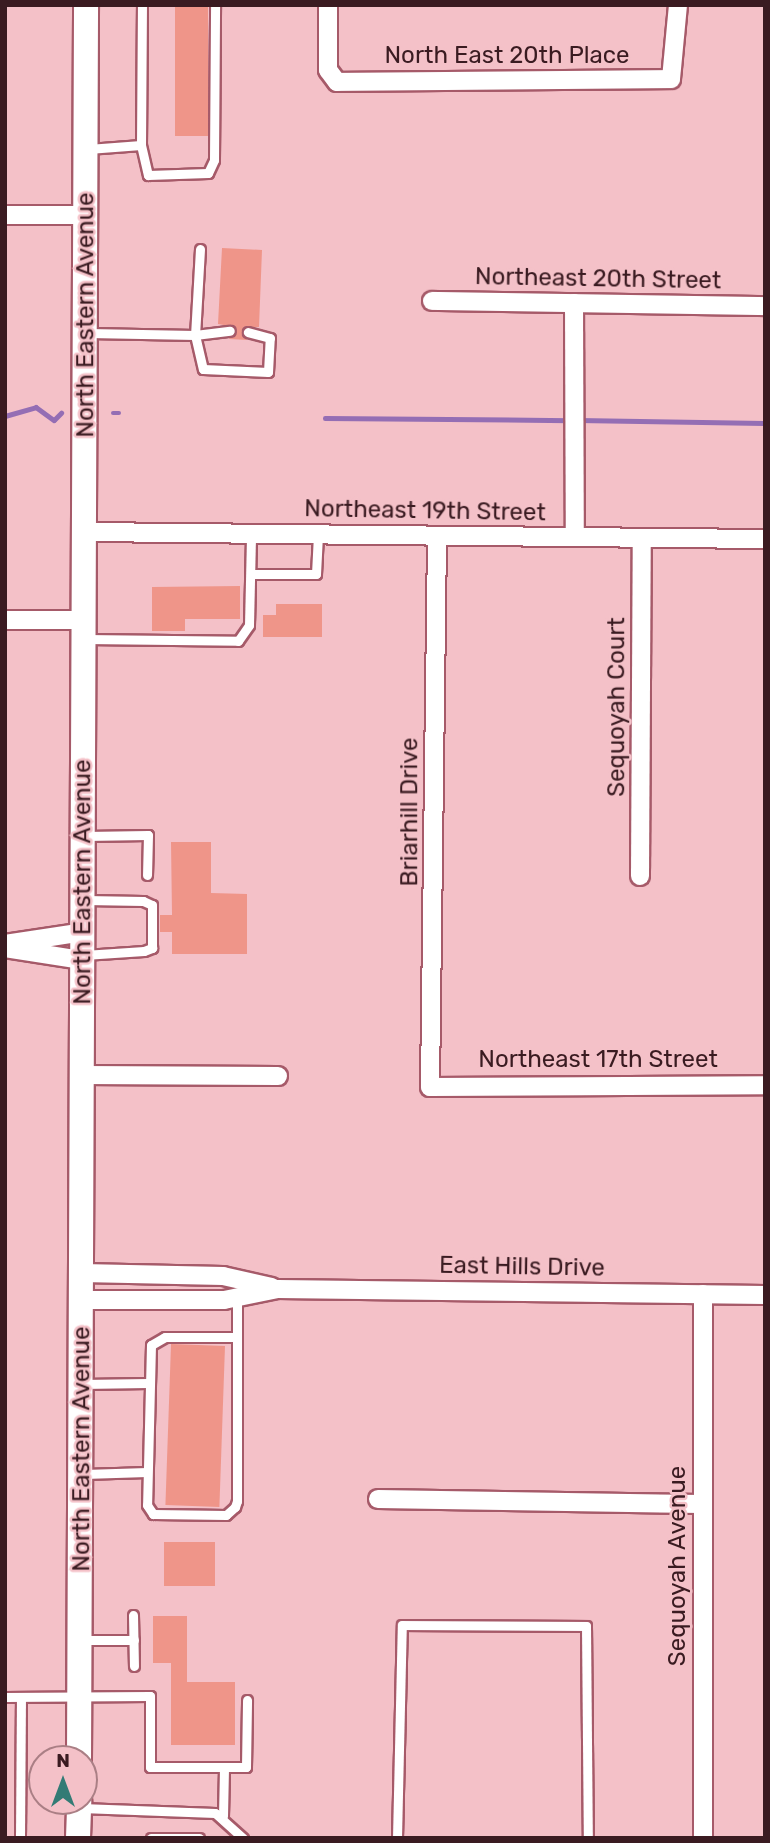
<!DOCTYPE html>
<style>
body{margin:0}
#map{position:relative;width:770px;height:1843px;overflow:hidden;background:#f4c1c8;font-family:Rubik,sans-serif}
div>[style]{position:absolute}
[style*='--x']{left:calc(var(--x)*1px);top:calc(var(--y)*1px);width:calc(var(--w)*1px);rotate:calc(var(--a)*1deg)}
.stream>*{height:4.5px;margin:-2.25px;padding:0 2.25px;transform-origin:2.25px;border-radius:2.25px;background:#946eb4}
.building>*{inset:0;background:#ef9589;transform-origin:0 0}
.roads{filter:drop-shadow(2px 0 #a65a69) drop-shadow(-2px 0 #a65a69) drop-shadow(0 2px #a65a69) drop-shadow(0 -2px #a65a69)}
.service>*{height:9px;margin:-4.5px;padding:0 4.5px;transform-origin:4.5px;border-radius:4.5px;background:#fff}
.minor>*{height:18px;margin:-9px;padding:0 9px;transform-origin:9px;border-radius:9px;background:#fff}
.secondary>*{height:24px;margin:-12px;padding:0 12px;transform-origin:12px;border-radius:12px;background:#fff}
span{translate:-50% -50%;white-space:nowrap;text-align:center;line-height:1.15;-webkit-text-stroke:5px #f4c1c8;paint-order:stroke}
.street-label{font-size:24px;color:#3a1b21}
.frame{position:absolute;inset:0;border:7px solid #3a1b21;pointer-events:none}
.north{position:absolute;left:28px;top:1745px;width:70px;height:70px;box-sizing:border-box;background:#f4c1c8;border:2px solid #aa7f85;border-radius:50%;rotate:0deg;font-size:19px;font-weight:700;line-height:28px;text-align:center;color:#3a1b21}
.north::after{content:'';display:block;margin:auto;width:24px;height:32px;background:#337b75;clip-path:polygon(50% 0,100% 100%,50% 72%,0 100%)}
</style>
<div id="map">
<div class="stream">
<i style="--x:113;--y:413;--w:6;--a:0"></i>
<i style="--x:5;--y:416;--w:32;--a:-16"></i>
<i style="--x:36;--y:407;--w:22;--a:36"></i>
<i style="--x:54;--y:420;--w:10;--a:-45"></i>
<i style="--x:325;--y:418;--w:245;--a:0.5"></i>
<i style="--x:578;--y:420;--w:187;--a:0.9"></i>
</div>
<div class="building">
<i style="left:175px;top:5px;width:33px;height:131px"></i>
<i style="clip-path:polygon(222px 248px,262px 250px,259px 327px,243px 328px,247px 340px,229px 339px,236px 327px,218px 324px)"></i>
<i style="clip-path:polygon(240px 586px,240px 619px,185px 619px,185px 631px,152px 631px,152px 587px)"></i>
<i style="clip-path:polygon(276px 604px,322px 604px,322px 637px,263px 637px,263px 615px,276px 615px)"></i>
<i style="clip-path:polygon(171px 842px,211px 842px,211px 893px,247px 894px,247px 954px,172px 954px,172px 932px,160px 932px,160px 915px,172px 915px)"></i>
<i style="left:225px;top:1346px;width:161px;height:54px;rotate:92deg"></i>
<i style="left:164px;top:1542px;width:51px;height:44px"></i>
<i style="clip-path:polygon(153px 1616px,187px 1616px,187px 1682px,235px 1682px,235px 1745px,171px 1745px,171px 1663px,153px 1663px)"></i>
</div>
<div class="roads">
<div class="service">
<i style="--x:141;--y:145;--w:140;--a:-89.6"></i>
<i style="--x:88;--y:149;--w:53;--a:-4.3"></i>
<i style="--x:141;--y:145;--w:31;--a:77"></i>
<i style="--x:148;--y:175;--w:60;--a:-1.9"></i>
<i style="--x:208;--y:173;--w:14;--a:-65"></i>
<i style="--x:214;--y:160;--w:155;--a:-89.6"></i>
<i style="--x:200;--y:249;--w:86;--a:93.3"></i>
<i style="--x:195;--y:335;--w:35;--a:-7"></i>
<i style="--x:88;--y:333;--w:107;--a:1.1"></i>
<i style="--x:195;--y:335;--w:35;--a:77"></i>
<i style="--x:203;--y:369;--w:65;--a:2.6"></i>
<i style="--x:268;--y:372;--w:34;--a:-87"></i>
<i style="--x:270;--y:338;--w:23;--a:-165"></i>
<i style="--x:251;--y:574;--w:65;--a:0"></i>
<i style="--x:316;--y:574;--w:40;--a:-87.1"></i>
<i style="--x:85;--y:639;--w:153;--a:0.7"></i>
<i style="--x:238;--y:641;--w:19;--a:-55"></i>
<i style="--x:249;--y:625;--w:91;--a:-88.7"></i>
<i style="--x:85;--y:836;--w:63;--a:-0.9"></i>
<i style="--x:148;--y:835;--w:40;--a:91.4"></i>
<i style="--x:84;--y:955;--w:60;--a:-3.8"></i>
<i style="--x:144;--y:951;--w:9;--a:-21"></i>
<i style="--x:152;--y:948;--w:43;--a:-90"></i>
<i style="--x:152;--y:905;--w:10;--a:-156"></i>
<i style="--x:143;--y:901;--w:58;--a:-179"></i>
<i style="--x:237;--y:1337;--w:72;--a:180"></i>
<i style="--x:165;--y:1337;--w:16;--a:150"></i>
<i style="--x:151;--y:1345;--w:160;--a:91.4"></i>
<i style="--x:147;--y:1505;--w:11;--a:56"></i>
<i style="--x:153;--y:1514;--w:73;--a:0.8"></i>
<i style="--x:226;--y:1515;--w:12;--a:-42"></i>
<i style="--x:235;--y:1507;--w:6;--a:-72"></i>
<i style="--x:237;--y:1501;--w:206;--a:-90"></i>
<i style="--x:82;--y:1384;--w:66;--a:-0.9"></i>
<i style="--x:84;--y:1474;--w:63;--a:-1.8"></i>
<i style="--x:133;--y:1615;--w:51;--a:88.9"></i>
<i style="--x:81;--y:1640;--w:53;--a:0"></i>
<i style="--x:5;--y:1697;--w:145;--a:-0.4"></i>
<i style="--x:150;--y:1696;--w:71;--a:90"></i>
<i style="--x:150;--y:1767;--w:96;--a:0"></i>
<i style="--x:246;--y:1767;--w:67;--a:-89.1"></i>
<i style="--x:81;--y:1808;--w:134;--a:2.1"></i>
<i style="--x:215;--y:1813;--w:38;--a:42"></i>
<i style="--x:223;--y:1816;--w:49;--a:-88.8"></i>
<i style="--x:20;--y:1838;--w:141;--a:-89.6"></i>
<i style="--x:151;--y:1838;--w:48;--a:0"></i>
<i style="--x:397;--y:1838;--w:213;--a:-88.7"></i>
<i style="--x:402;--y:1625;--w:184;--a:0.3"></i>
<i style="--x:586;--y:1626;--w:212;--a:89.5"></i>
</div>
<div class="minor">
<i style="--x:328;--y:5;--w:65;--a:90"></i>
<i style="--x:328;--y:70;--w:15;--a:53"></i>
<i style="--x:337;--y:82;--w:334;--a:-0.5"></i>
<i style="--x:671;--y:79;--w:74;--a:-84.6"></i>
<i style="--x:5;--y:215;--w:82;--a:0"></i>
<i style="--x:432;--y:301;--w:333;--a:0.9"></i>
<i style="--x:574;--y:303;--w:233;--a:89.8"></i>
<i style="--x:85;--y:532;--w:680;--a:0.59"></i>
<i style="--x:437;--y:537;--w:550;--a:90.73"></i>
<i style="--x:430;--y:1087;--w:335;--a:-0.3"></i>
<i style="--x:5;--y:620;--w:80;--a:0"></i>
<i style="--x:640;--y:876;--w:338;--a:-89.7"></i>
<i style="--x:5;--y:944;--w:79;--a:-8.7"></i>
<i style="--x:5;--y:948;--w:78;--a:8.9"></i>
<i style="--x:82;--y:1075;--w:196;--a:0.3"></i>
<i style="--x:82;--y:1273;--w:141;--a:1.2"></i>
<i style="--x:223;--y:1276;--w:50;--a:12.7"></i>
<i style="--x:82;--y:1300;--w:142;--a:0"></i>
<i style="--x:224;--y:1300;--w:55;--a:-11.5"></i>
<i style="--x:278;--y:1289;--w:487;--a:0.7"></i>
<i style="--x:378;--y:1499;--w:325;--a:0.9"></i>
<i style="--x:703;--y:1838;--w:544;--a:-90"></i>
</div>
<div class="secondary">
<i style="--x:79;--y:1759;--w:1754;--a:-89.77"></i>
<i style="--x:78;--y:1838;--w:37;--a:-88"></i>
</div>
</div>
<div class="street-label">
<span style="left:507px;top:56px">North East 20th Place</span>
<span style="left:598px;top:279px;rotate:1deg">Northeast 20th Street</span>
<span style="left:86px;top:315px;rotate:-90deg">North Eastern Avenue</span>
<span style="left:425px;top:511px;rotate:1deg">Northeast 19th Street</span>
<span style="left:617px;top:707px;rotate:-90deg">Sequoyah Court</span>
<span style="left:410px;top:812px;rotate:-90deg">Briarhill Drive</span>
<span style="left:83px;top:882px;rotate:-90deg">North Eastern Avenue</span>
<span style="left:598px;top:1060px">Northeast 17th Street</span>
<span style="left:522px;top:1267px;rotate:1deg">East Hills Drive</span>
<span style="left:82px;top:1449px;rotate:-90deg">North Eastern Avenue</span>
<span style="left:678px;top:1566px;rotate:-90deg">Sequoyah Avenue</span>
</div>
<div class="frame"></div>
<div class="north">N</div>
</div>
